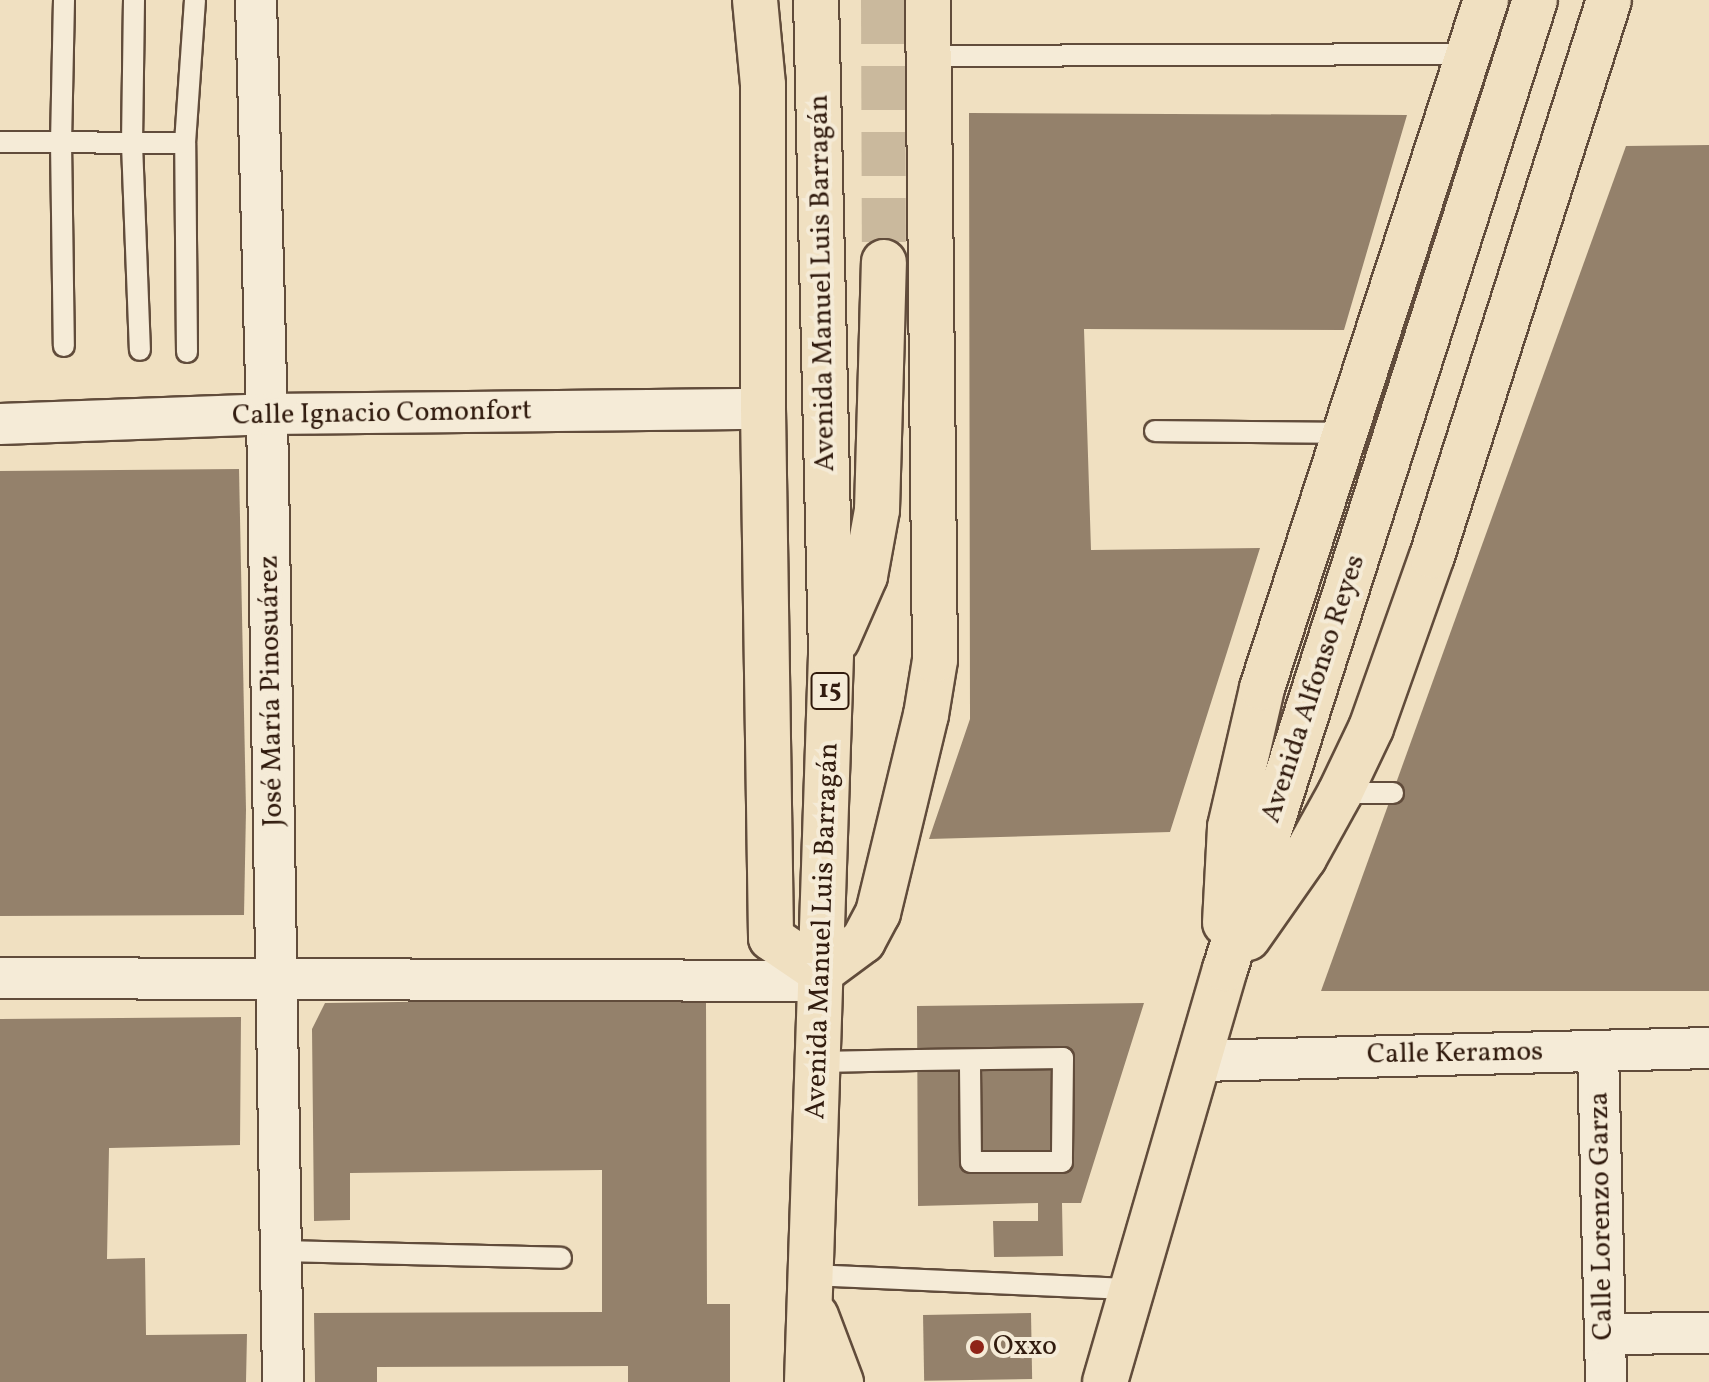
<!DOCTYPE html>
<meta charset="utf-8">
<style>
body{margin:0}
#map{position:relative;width:1709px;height:1382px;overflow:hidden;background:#f0e0c1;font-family:Vollkorn,serif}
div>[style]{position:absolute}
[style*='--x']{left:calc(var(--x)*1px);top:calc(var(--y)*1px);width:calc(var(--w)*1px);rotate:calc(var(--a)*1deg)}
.building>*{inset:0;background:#94816b;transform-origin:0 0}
.highway-tunnel>*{height:44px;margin-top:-22px;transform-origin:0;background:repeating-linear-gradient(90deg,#cab99d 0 44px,transparent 0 66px)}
.roads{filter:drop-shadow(2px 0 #614c3b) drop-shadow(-2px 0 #614c3b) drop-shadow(0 2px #614c3b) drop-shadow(0 -2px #614c3b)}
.lane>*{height:20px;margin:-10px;padding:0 10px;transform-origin:10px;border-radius:10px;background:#f5ebd7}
.street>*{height:40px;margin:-20px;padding:0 20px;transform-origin:20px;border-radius:20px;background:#f5ebd7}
.highway>*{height:44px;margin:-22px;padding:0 22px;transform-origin:22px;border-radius:22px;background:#f0e0c1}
.dots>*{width:22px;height:22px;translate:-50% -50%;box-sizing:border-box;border:4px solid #f5ebd7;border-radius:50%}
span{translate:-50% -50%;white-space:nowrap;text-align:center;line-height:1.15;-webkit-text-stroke:8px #f5ebd7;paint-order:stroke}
.shield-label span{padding:2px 6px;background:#f5ebd7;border:2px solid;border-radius:6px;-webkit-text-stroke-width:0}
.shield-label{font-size:26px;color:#311b0e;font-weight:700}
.street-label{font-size:28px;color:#311b0e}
.poi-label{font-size:28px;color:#311b0e}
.left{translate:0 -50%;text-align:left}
</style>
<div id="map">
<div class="building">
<i style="clip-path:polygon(969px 113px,1407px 115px,1344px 330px,1084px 329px,1091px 550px,1260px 548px,1170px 832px,929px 839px,970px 719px)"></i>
<i style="clip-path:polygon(1709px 145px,1709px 991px,1321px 991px,1626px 146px)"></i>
<i style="clip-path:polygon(239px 469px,246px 810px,244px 915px,0 916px,0 471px)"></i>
<i style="clip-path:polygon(706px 998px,707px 1304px,730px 1304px,730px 1382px,628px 1382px,628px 1366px,377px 1367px,377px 1382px,315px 1382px,314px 1313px,602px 1312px,602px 1170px,350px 1173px,350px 1220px,314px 1221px,312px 1029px,325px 1003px)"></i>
<i style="clip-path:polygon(1144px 1003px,1081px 1203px,1062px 1203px,1063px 1256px,994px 1257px,993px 1221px,1038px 1221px,1038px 1203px,918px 1206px,917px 1006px)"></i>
<i style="clip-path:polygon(241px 1017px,240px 1145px,109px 1148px,107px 1259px,145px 1258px,146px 1335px,247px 1334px,246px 1382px,0 1382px,0 1019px)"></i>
<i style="left:1031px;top:1313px;width:66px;height:108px;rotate:89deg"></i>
</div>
<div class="highway-tunnel">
<i style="--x:883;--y:0;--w:262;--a:89.8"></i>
</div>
<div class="roads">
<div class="lane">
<i style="--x:64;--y:0;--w:142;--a:91.2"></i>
<i style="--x:61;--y:142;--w:204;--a:89.2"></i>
<i style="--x:134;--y:0;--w:144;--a:90.8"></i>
<i style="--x:132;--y:144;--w:206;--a:87.8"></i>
<i style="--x:927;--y:56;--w:542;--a:-0.21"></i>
<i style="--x:0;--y:142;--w:185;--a:0.3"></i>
<i style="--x:187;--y:352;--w:209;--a:-90.5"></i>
<i style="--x:185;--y:143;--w:143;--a:-86"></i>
<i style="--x:1155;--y:431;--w:191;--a:0.6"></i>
<i style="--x:1340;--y:793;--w:53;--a:0"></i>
<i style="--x:820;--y:1062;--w:98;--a:-1.2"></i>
<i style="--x:918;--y:1060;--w:145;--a:-0.8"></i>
<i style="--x:1063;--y:1058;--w:104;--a:90.6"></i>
<i style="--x:1062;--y:1162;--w:91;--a:180"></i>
<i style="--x:971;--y:1162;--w:102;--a:-90.6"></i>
<i style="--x:282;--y:1251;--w:279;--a:1.4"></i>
<i style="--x:809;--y:1275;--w:326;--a:2.5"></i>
</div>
<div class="street">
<i style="--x:256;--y:0;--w:414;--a:88.5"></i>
<i style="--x:267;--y:414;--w:968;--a:89.05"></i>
<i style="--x:0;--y:424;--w:267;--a:-2.1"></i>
<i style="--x:267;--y:414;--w:496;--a:-0.6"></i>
<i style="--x:0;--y:978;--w:821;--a:0.21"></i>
<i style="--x:1598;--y:1051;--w:331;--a:88.6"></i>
<i style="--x:1200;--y:1061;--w:509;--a:-1.46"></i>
<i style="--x:1605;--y:1334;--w:104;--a:-0.6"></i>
</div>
<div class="highway">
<i style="--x:755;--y:0;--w:85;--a:84.6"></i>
<i style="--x:763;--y:85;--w:324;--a:90"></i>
<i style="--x:763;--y:409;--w:529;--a:89.13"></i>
<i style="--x:771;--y:938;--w:60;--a:34.2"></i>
<i style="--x:821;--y:972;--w:52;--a:-36.4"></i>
<i style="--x:863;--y:941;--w:32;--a:-62"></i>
<i style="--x:878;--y:913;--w:204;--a:-76.4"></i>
<i style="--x:926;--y:715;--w:56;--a:-80.7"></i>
<i style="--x:935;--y:660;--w:660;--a:-90.61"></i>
<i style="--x:837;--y:640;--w:70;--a:-66.4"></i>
<i style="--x:865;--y:576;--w:67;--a:-79.7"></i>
<i style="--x:877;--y:510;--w:248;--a:-88.4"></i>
<i style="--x:1225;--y:923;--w:96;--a:-87"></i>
<i style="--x:1230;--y:827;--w:143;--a:-77"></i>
<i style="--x:1262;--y:688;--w:724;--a:-71.97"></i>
<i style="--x:1248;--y:938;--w:98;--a:-55"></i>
<i style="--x:1304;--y:858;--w:74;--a:-61"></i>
<i style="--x:1340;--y:793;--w:72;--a:-64.5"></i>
<i style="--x:1371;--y:728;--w:182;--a:-70.5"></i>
<i style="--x:1432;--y:556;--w:583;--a:-72.34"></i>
<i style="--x:816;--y:1316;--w:71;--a:69.3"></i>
<i style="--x:807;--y:1382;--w:728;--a:-88.11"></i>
<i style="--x:831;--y:654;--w:654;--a:-91.31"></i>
<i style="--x:1105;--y:1382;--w:430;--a:-73.8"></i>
<i style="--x:1225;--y:969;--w:1017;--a:-72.26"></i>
</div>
</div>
<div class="dots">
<i style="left:977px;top:1347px;background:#8f2418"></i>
</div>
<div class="shield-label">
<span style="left:830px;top:691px">15</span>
</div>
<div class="street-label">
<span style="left:823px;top:283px;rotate:-91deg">Avenida Manuel Luis Barragán</span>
<span style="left:382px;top:414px;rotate:-1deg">Calle Ignacio Comonfort</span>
<span style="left:1314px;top:689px;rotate:-72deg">Avenida Alfonso Reyes</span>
<span style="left:272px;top:691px;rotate:-91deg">José María Pinosuárez</span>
<span style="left:823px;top:931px;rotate:-88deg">Avenida Manuel Luis Barragán</span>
<span style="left:1455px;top:1054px;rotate:-1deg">Calle Keramos</span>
<span style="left:1602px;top:1216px;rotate:-91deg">Calle Lorenzo Garza</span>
</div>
<div class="poi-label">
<span class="left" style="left:993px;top:1347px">Oxxo</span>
</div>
</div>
